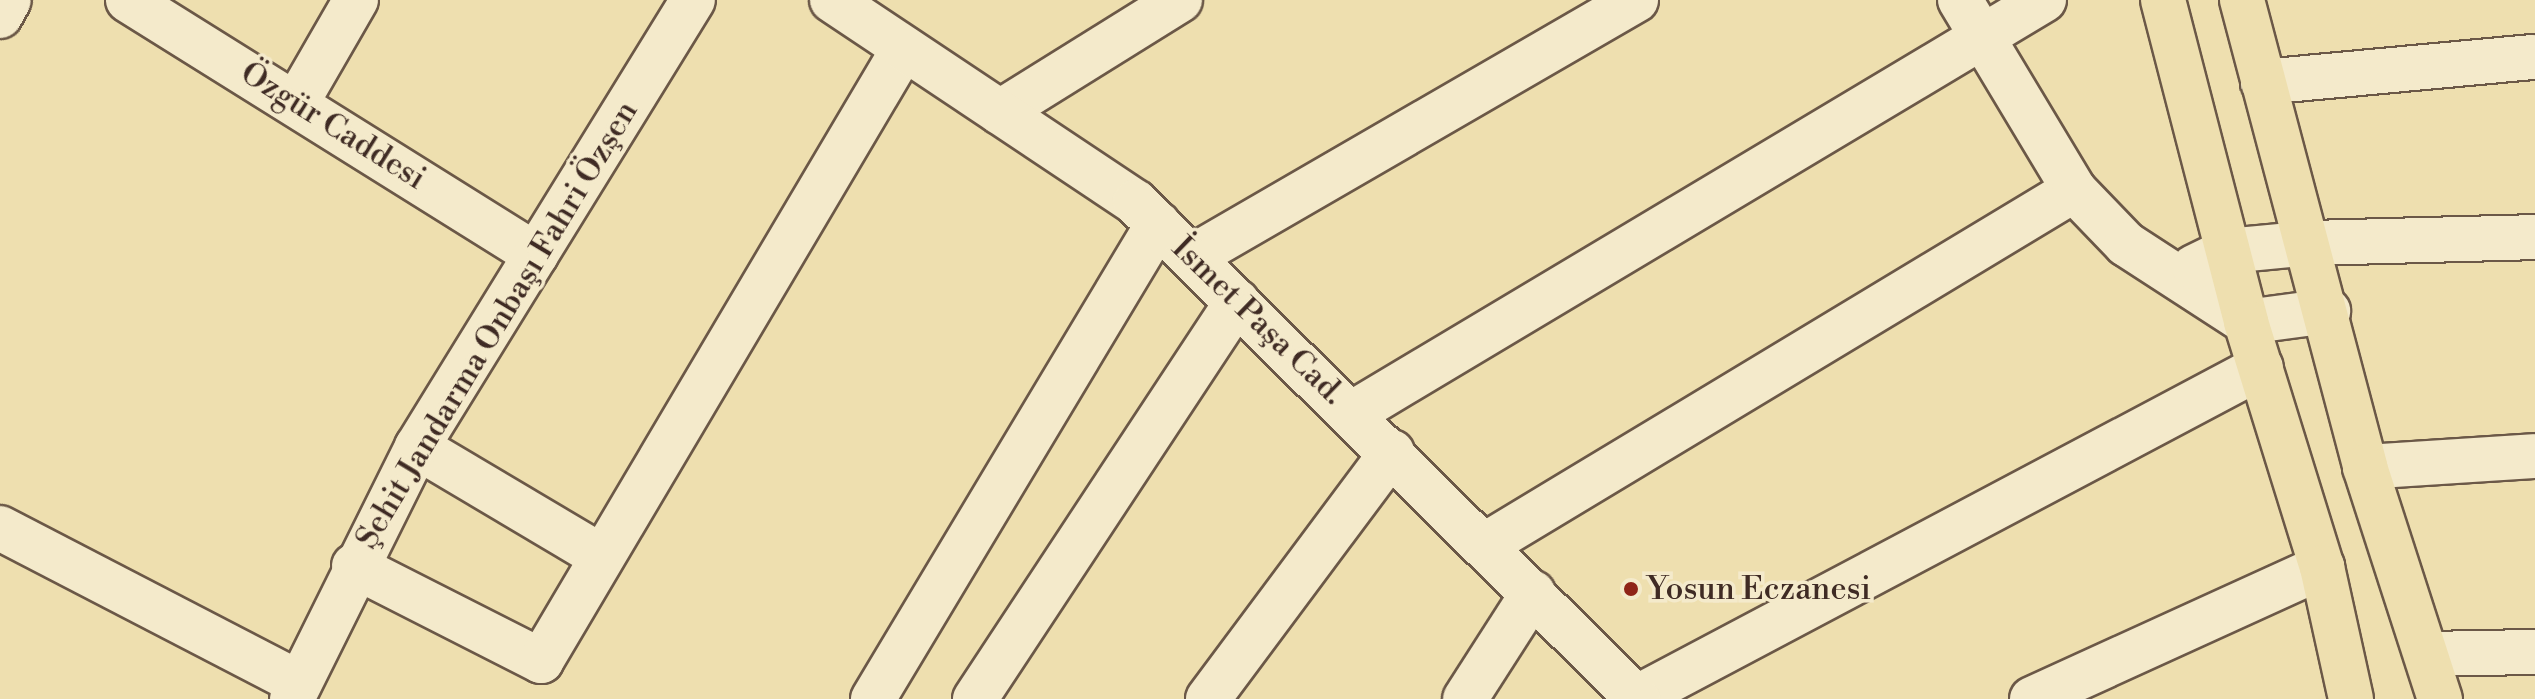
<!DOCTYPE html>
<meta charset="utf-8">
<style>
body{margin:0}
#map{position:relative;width:2535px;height:699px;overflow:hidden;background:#eedfaf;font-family:"Libre Bodoni",serif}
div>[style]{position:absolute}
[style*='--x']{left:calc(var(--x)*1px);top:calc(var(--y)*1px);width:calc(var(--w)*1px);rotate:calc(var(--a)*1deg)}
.roads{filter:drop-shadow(2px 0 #6b5847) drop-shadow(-2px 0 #6b5847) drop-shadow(0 2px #6b5847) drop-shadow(0 -2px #6b5847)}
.minor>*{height:44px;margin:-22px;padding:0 22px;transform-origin:22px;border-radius:22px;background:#f4eacb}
.tertiary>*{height:44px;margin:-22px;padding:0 22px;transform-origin:22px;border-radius:22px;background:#f4eacb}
.secondary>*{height:44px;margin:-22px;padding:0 22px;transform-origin:22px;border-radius:22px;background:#f4eacb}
.primary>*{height:44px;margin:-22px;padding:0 22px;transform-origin:22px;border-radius:22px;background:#eedfaf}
.dots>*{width:22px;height:22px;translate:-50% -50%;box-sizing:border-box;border:4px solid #f4eacb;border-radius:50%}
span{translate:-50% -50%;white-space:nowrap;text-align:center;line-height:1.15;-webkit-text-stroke:7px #f4eacb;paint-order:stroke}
.street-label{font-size:32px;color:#3f2b24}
.poi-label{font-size:32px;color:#3f2b24}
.left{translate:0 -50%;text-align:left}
</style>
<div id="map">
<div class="roads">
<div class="minor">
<i style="--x:128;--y:0;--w:481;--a:32"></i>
<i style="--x:0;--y:16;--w:18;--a:-61"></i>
<i style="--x:2263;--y:82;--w:273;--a:-5.3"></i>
<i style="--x:297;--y:102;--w:118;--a:-60"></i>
<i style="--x:1000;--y:112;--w:212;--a:-31.9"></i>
<i style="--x:2310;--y:243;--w:225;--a:-1.5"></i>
<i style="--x:1192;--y:257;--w:513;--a:-30.06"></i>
<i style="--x:1353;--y:413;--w:805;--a:-30.87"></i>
<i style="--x:417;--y:447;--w:215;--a:30.7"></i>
<i style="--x:2365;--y:467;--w:170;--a:-3.7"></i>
<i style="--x:0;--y:528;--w:337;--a:27.4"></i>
<i style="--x:1485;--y:545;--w:688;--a:-31.08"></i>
<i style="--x:354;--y:566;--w:210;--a:26.9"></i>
<i style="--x:541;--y:661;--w:712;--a:-59.37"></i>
<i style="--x:2427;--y:654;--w:108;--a:-1.1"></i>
<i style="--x:1636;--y:698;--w:707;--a:-27.91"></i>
<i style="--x:873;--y:699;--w:554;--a:-59.04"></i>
<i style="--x:975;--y:699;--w:476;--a:-56.6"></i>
<i style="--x:1208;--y:699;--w:308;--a:-53.3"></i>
<i style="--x:1465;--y:699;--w:126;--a:-57.3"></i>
<i style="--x:2032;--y:699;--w:319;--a:-24.5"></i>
</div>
<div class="tertiary">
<i style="--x:292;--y:699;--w:281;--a:-63.6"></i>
<i style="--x:417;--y:447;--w:525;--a:-58.31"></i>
</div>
<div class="secondary">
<i style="--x:832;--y:0;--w:364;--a:33.7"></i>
<i style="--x:1135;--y:202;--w:707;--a:44.66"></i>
<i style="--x:1960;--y:0;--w:222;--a:59"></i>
<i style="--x:2074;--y:190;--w:75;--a:46.1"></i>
<i style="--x:2126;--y:244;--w:143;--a:33"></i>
<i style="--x:2246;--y:322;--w:83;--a:-7.6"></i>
<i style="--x:2194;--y:267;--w:37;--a:-26"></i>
<i style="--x:2227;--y:251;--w:83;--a:-5.5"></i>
</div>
<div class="primary">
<i style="--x:2163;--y:0;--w:333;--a:75.5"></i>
<i style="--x:2246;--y:322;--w:257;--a:72.8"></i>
<i style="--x:2322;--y:567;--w:135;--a:77.6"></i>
<i style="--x:2242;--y:0;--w:483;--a:75.2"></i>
<i style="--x:2365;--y:467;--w:244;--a:72.1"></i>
</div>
</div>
<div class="dots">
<i style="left:1631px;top:589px;background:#8f2418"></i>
</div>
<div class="street-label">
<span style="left:333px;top:126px;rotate:32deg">Özgür Caddesi</span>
<span style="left:1258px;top:321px;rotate:44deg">İsmet Paşa Cad.</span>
<span style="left:497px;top:325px;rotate:-59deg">Şehit Jandarma Onbaşı Fahri Özşen</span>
</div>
<div class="poi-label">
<span class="left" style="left:1647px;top:589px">Yosun Eczanesi</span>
</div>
</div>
